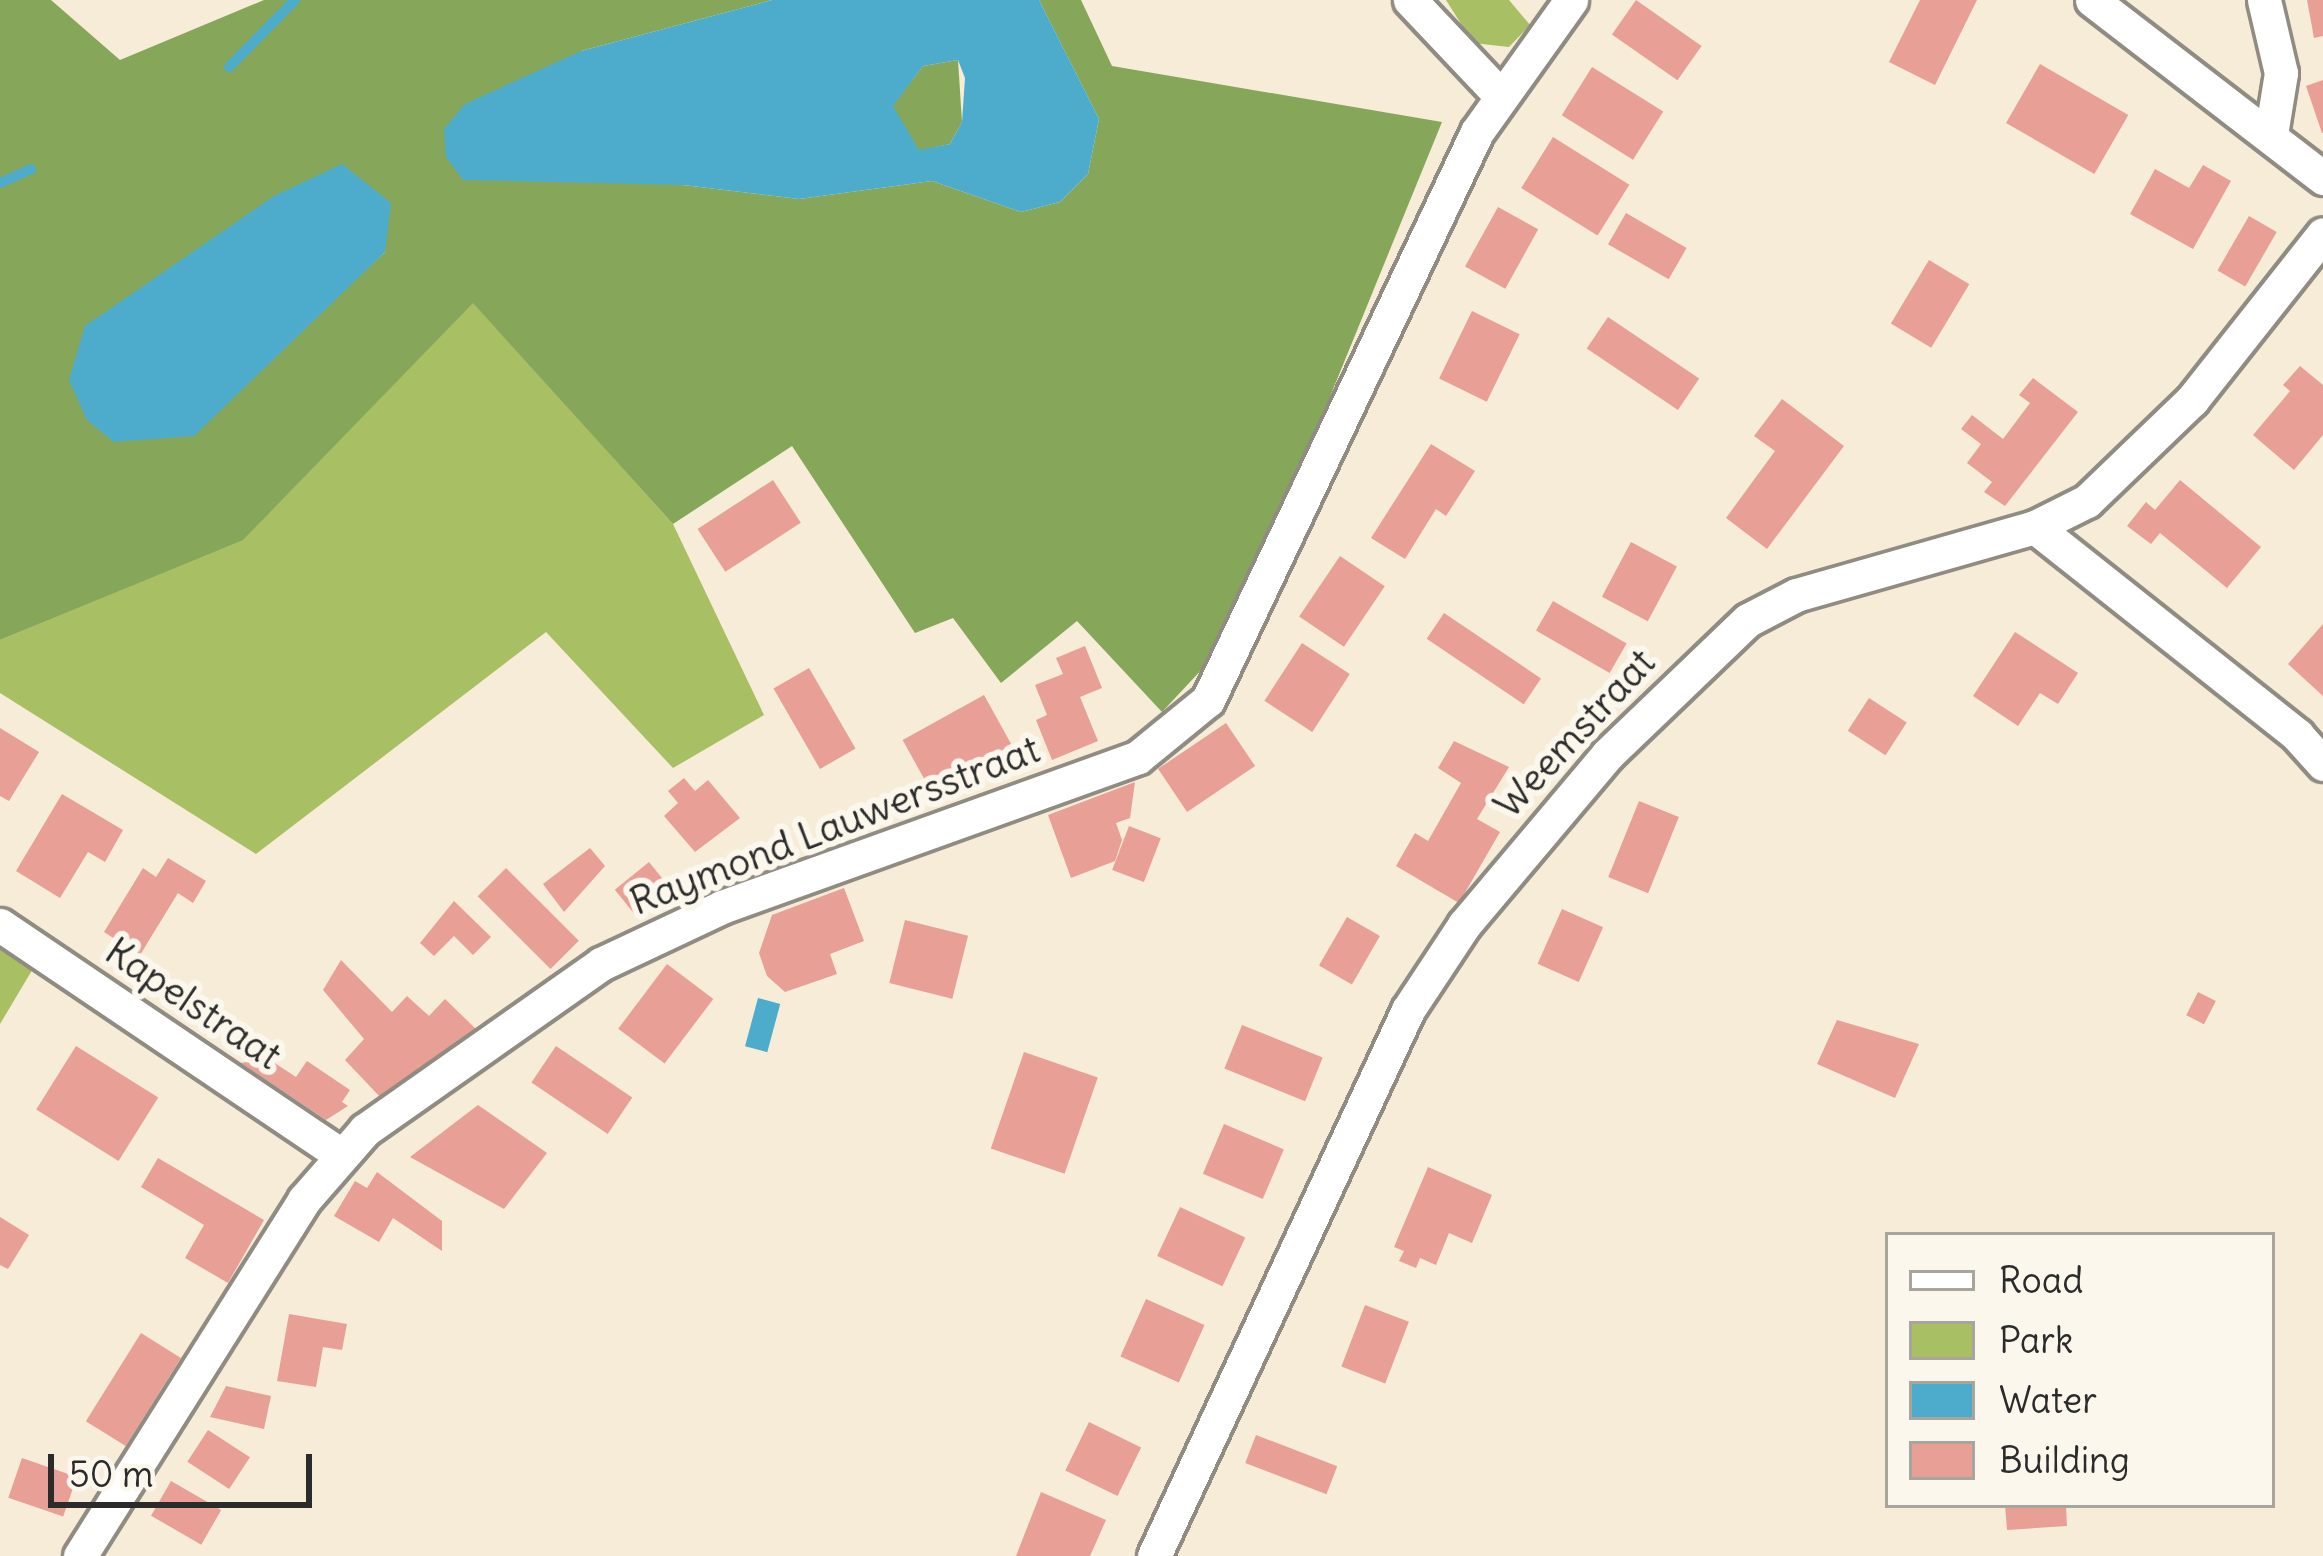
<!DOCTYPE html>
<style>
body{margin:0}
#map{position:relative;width:2323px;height:1556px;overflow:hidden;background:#f6ecd8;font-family:Delius,sans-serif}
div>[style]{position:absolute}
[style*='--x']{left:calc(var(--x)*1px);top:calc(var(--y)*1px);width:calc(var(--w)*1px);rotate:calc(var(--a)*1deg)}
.green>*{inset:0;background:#a8bf64}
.forest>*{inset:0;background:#86a65a}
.water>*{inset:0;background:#4daccb;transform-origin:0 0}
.stream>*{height:10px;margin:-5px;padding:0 5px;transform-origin:5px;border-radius:5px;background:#4daccb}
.building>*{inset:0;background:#e89f95;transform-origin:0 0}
.roads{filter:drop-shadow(3px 0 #908c82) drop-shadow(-3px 0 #908c82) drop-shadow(0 3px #908c82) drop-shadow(0 -3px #908c82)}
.minor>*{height:33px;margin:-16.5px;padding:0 16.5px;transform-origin:16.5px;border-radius:16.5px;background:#fff}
span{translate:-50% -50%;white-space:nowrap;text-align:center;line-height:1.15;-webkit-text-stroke:12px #fbf7ec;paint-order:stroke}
.street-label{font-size:39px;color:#2b2b2b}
.legend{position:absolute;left:1885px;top:1232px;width:390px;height:276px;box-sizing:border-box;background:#fbf7ec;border:3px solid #a8a59f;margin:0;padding:15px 21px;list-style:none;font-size:36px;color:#2b2b2b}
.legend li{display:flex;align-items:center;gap:24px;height:60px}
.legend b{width:60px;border:3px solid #a8a59f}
.scale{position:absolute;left:48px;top:1454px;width:264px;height:54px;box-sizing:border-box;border:6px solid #2b2b2b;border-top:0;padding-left:15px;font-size:36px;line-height:42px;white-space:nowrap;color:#2b2b2b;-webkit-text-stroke:9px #fbf7ec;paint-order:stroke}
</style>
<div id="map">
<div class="green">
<i style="clip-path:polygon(1446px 0,1509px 0,1530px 25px,1509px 47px,1473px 43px)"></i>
<i style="clip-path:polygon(473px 302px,673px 524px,764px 715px,673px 768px,546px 632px,256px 854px,0 693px,0 640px,243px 539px)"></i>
<i style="clip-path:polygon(0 946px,34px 967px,0 1024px)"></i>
</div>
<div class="forest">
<i style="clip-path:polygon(evenodd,0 0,51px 0,120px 60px,264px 0,772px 0,581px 51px,683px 185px,799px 199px,932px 181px,1021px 212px,1060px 202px,1088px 174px,1099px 119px,1039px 0,1081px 0,1112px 66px,1442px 122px,1232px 637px,1162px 712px,1077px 621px,1001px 683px,953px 618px,915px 633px,792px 446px,673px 524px,473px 303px,243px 540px,0 640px,0 0,274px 196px,385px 252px,300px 331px,274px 196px)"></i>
<i style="clip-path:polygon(958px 60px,962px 122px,950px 144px,918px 151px,892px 106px,923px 66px)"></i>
</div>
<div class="water">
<i style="clip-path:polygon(evenodd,772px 0,1039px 0,1099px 119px,1088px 174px,1060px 202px,1021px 212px,932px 181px,799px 199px,683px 185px,463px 180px,446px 157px,444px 129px,465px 104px,581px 51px,772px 0,958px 60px,965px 78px,962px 122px,950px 144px,919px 150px,893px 106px,923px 66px,958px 60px)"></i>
<i style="clip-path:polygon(342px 164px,391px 203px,385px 252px,194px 436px,114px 442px,87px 420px,69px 380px,85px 326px,274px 196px)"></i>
<i style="left:758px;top:998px;width:23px;height:50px;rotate:15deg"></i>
</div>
<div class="stream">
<i style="--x:229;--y:67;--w:94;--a:-45.4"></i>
<i style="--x:0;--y:183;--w:34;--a:-24"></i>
</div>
<div class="building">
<i style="left:1636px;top:0;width:80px;height:42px;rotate:35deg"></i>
<i style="clip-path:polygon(1920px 0,1977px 0,1935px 85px,1889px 62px)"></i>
<i style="clip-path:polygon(2307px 0,2323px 0,2323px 36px,2314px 38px)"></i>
<i style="left:2040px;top:64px;width:102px;height:68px;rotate:30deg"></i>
<i style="left:1592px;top:67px;width:84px;height:57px;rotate:32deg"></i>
<i style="clip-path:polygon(2323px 80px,2323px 133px,2322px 133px,2306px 86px)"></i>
<i style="left:1553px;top:137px;width:90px;height:60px;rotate:32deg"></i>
<i style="clip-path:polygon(2203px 165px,2231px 181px,2193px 249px,2130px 214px,2155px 169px,2189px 188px)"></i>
<i style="left:1498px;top:207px;width:46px;height:68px;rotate:29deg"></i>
<i style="left:1626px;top:213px;width:70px;height:36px;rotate:30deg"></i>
<i style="left:2249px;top:216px;width:32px;height:63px;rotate:30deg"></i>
<i style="left:1929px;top:260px;width:47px;height:74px;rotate:31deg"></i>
<i style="left:1472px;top:311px;width:53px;height:75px;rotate:26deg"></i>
<i style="left:1608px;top:317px;width:110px;height:38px;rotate:34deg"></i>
<i style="clip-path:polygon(2300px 366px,2323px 385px,2323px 435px,2294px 470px,2253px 435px,2290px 391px,2283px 385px)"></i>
<i style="clip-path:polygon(2033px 378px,2078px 412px,2005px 506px,1984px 492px,1992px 482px,1967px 463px,1981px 444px,1961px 429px,1972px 415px,2003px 439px,2030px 403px,2019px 395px)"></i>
<i style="clip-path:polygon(1782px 399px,1844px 446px,1767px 549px,1726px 518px,1775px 451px,1754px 436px)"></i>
<i style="clip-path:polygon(1431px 444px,1475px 471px,1446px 516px,1436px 509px,1405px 559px,1371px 538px)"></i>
<i style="left:773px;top:480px;width:51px;height:90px;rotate:57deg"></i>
<i style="clip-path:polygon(2180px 480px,2261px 547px,2227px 588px,2160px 533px,2151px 544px,2127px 526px,2146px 502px,2155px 510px)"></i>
<i style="left:1631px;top:542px;width:52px;height:62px;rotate:28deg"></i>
<i style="left:1340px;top:556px;width:54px;height:73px;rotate:34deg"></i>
<i style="left:1553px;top:601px;width:85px;height:34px;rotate:30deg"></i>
<i style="left:1444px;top:613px;width:117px;height:31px;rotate:34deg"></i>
<i style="clip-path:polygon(2323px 624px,2323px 696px,2288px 664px)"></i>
<i style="clip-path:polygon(2015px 632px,2078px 673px,2058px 704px,2040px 693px,2018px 726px,1973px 696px)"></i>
<i style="left:1302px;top:643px;width:57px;height:69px;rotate:33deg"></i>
<i style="clip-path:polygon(1085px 646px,1102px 688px,1080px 697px,1098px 741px,1052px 760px,1036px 720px,1047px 715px,1035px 685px,1063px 674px,1056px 658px)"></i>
<i style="left:809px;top:668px;width:93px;height:41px;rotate:60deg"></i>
<i style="left:984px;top:695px;width:60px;height:93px;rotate:61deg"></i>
<i style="left:1869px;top:698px;width:45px;height:39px;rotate:33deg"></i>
<i style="left:1226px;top:723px;width:52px;height:82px;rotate:56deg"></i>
<i style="clip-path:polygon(0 728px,39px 752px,9px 801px,0 796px)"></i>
<i style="clip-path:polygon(1454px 741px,1509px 767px,1477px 819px,1500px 832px,1459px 903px,1396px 866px,1415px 833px,1428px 841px,1461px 783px,1438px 768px)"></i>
<i style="clip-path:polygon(684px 778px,695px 791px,708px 780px,740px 818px,695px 852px,664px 816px,678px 803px,668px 791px)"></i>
<i style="clip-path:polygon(1135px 782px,1130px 818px,1116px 823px,1122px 840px,1115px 861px,1071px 878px,1048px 815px)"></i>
<i style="clip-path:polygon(62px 794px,123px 830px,105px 862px,88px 852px,60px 898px,16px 871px)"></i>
<i style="left:1639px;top:801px;width:43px;height:82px;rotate:22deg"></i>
<i style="left:1129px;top:826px;width:34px;height:47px;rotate:21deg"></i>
<i style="clip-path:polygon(590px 848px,605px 866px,564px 912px,543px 884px)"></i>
<i style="clip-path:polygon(168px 858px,206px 881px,193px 903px,178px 893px,140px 955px,104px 932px,143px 868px,156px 877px)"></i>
<i style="left:649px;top:862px;width:36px;height:44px;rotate:51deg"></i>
<i style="left:506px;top:868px;width:103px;height:40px;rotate:45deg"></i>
<i style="clip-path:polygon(844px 888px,864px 941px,830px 954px,837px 974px,785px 992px,767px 976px,759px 953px,772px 915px)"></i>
<i style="clip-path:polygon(454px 901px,491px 937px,473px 955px,454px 936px,434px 956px,420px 943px)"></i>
<i style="left:1562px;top:909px;width:45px;height:60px;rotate:24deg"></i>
<i style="left:1347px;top:917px;width:38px;height:56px;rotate:30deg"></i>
<i style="left:905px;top:920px;width:65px;height:65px;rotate:14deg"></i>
<i style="clip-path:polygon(341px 960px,392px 1012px,407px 996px,429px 1016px,445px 999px,477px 1030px,382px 1099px,345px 1060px,364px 1039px,323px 990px)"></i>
<i style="left:667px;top:964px;width:58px;height:81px;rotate:37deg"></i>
<i style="left:2198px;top:992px;width:20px;height:26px;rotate:27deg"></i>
<i style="clip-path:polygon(1837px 1020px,1919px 1044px,1895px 1098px,1817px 1064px)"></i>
<i style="left:1242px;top:1025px;width:87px;height:47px;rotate:22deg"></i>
<i style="left:76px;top:1046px;width:97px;height:75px;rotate:32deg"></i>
<i style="left:556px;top:1046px;width:92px;height:44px;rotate:34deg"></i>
<i style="left:1024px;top:1052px;width:78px;height:102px;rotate:19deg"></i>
<i style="clip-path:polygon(267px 1058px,296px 1077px,307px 1061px,350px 1090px,342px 1102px,348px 1106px,326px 1120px,241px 1063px)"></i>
<i style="clip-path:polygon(478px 1105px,547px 1153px,504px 1209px,410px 1157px)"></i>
<i style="left:1224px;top:1124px;width:65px;height:54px;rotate:23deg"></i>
<i style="clip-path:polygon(158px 1158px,264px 1220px,228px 1283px,185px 1258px,204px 1225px,141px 1187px)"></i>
<i style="clip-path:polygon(1428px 1167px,1492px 1195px,1472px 1243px,1449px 1233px,1436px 1265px,1420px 1258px,1416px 1268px,1399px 1261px,1404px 1251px,1394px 1247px)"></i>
<i style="clip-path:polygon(377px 1172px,442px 1221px,442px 1251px,393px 1218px,379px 1242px,334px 1216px,355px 1181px,367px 1188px)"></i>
<i style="left:1180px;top:1207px;width:72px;height:54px;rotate:25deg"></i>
<i style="clip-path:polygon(0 1217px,29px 1235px,8px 1269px,0 1265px)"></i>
<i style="left:1146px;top:1299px;width:64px;height:63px;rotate:24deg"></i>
<i style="left:1365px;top:1305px;width:47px;height:66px;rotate:21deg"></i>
<i style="clip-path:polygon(289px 1314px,347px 1324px,342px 1350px,323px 1347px,316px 1387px,277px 1381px)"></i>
<i style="left:141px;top:1333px;width:47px;height:104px;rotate:32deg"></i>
<i style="clip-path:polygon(226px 1386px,271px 1396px,264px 1429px,210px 1417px)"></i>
<i style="left:1089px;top:1422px;width:58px;height:54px;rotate:26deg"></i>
<i style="left:208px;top:1430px;width:50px;height:38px;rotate:33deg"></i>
<i style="left:1256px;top:1435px;width:87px;height:30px;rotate:21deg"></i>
<i style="left:22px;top:1458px;width:58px;height:42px;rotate:19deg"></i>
<i style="left:171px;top:1481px;width:58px;height:40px;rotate:30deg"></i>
<i style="clip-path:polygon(1041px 1492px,1106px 1520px,1090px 1556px,1016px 1556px)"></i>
<i style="clip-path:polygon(2005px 1505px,2066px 1505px,2067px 1526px,2007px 1530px)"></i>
</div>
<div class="roads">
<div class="minor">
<i style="--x:1410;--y:0;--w:129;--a:46.6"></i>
<i style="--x:2092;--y:0;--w:292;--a:37.6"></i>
<i style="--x:2264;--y:0;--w:75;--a:76.9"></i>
<i style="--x:2281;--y:73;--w:63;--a:99.2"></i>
<i style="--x:2035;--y:527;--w:335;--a:38.4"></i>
<i style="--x:2297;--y:735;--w:39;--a:48"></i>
<i style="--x:0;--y:925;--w:408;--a:34"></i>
<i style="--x:80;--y:1556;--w:421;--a:-57.8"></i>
<i style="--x:304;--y:1200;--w:93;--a:-48.9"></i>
<i style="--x:365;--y:1130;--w:289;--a:-35.1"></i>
<i style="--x:601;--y:964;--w:134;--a:-25.2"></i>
<i style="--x:722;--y:907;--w:442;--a:-19.8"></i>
<i style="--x:1138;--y:757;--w:90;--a:-39.2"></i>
<i style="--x:1208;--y:700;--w:628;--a:-64.66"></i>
<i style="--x:1477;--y:132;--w:162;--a:-54.5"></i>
<i style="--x:1154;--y:1556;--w:602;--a:-65.05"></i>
<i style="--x:1408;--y:1010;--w:102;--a:-56.6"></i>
<i style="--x:1464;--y:925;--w:222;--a:-49.9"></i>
<i style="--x:1607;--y:755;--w:195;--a:-43.8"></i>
<i style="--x:1748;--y:620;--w:54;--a:-27.5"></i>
<i style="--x:1796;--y:595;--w:248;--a:-15.9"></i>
<i style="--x:2035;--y:527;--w:58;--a:-26.6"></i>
<i style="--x:2087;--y:501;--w:146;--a:-43.9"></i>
<i style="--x:2192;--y:400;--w:211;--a:-51.7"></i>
</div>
</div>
<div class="street-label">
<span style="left:1575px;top:734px;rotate:-47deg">Weemstraat</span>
<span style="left:835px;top:826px;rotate:-21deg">Raymond Lauwersstraat</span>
<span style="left:193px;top:1004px;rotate:34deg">Kapelstraat</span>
</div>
<ul class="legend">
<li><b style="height:15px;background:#fff"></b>Road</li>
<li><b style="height:33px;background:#a8bf64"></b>Park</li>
<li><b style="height:33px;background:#4daccb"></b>Water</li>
<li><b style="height:33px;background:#e89f95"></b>Building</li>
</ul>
<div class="scale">50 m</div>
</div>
